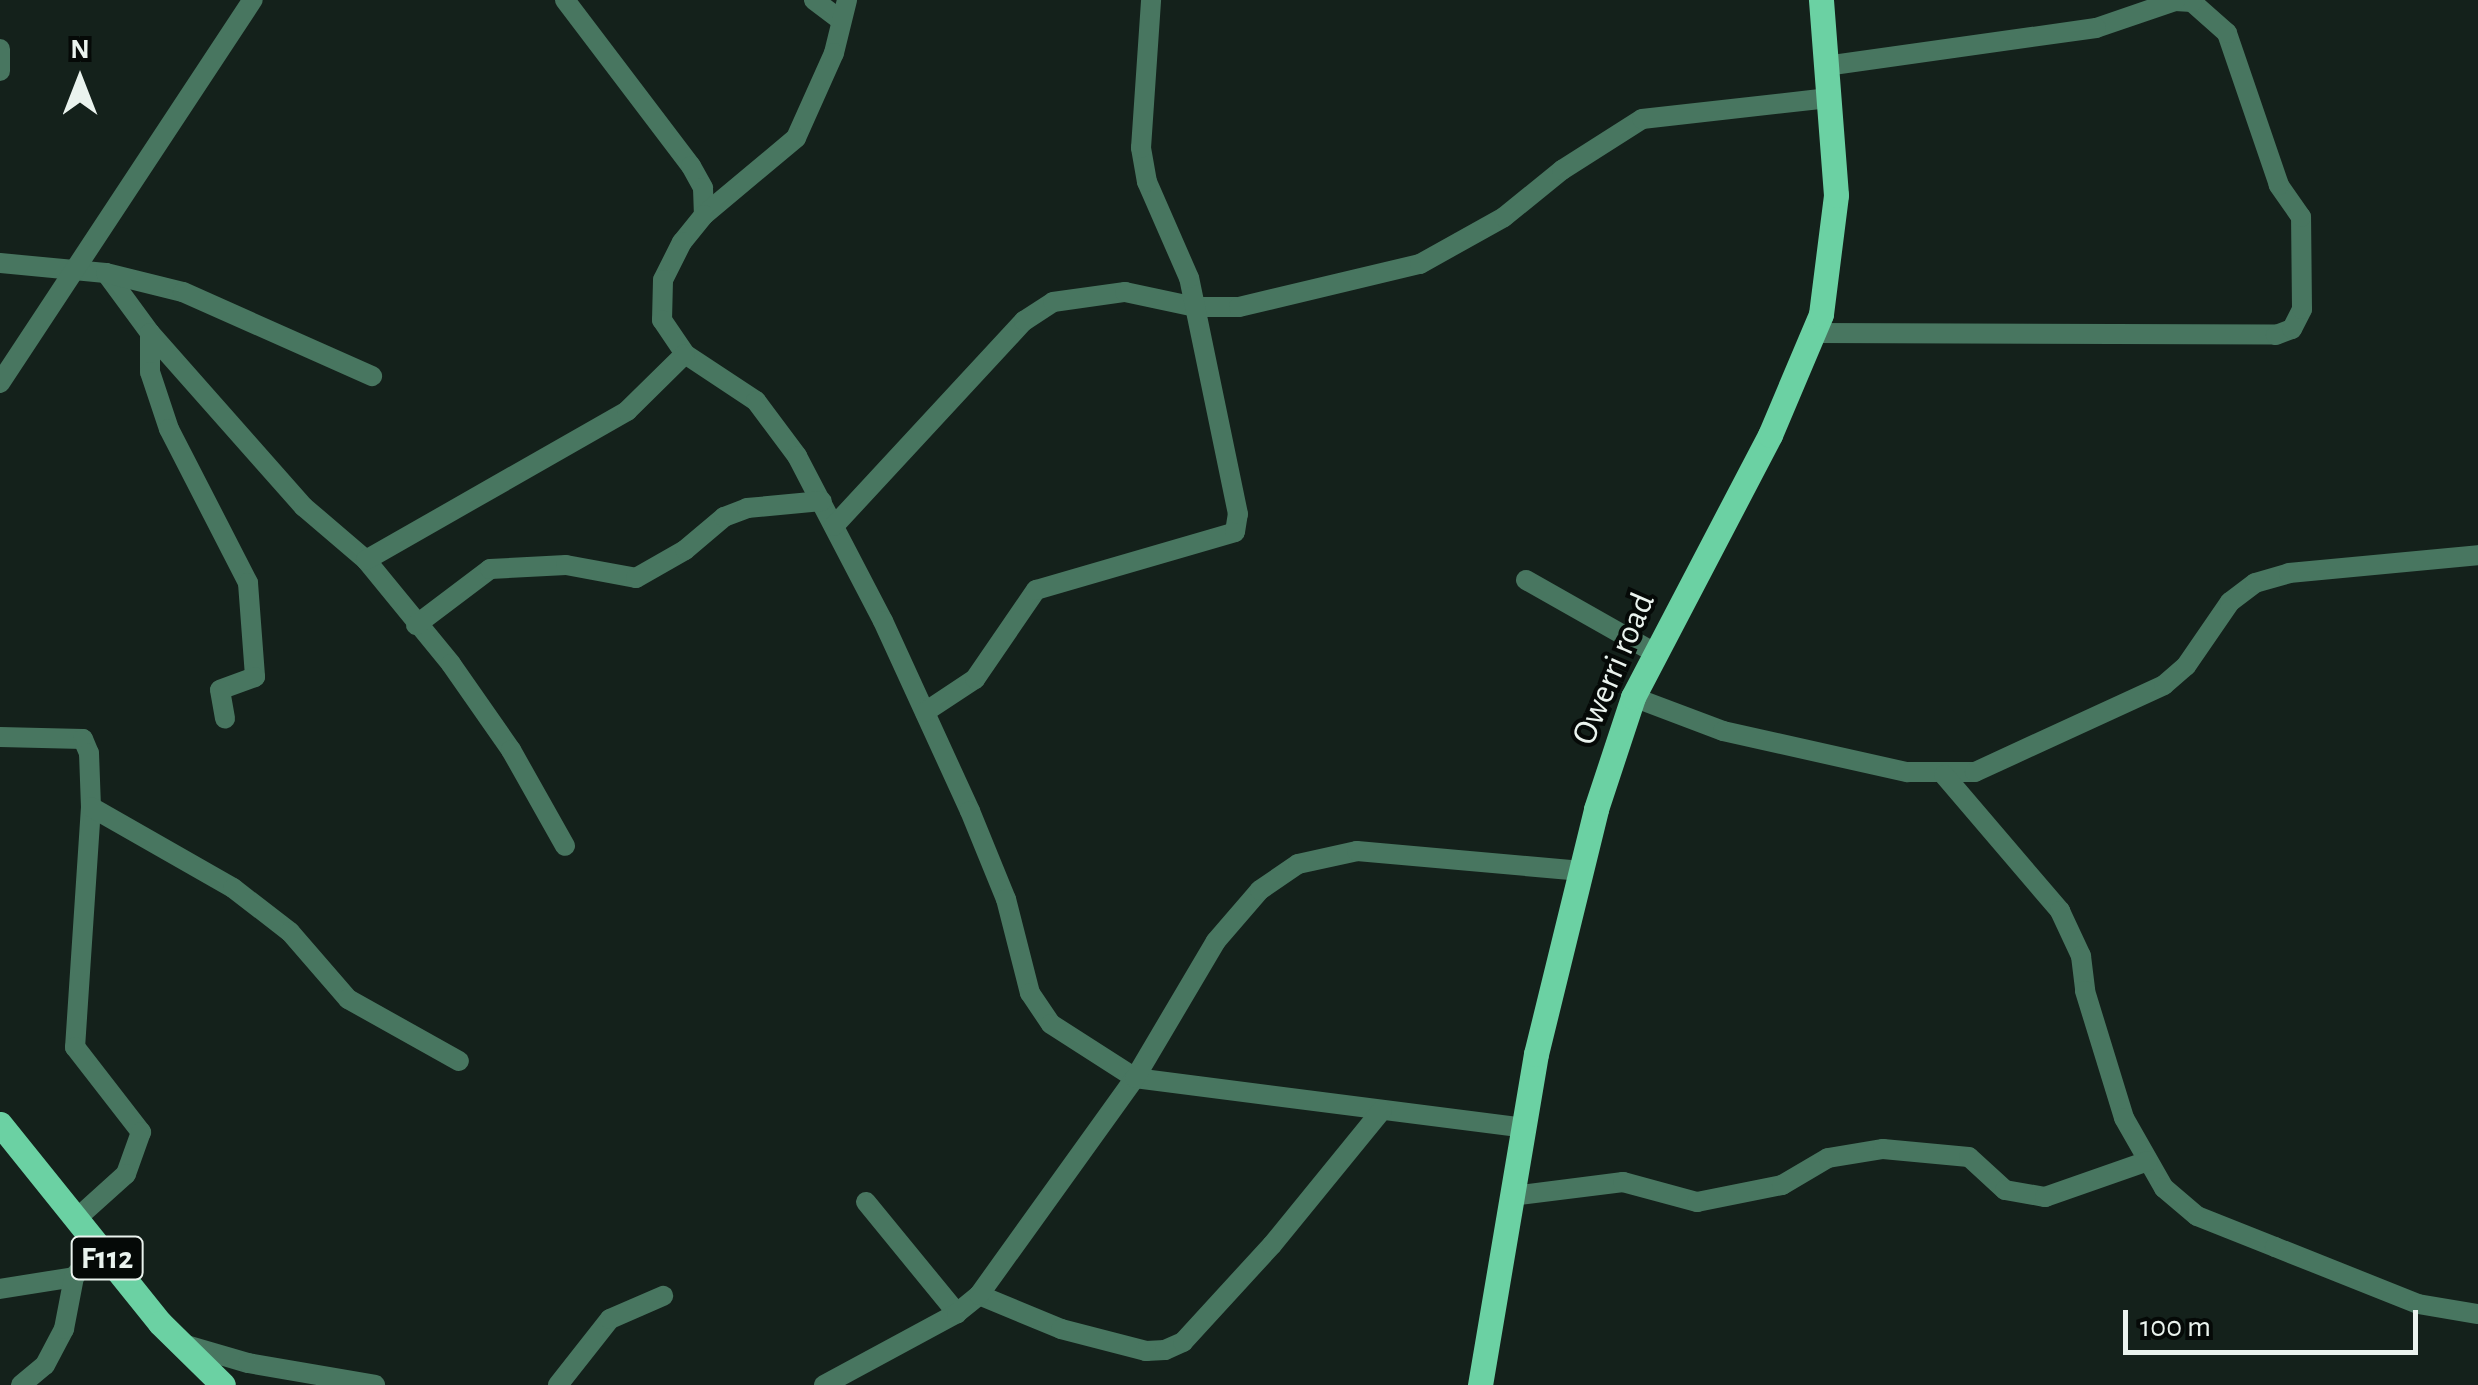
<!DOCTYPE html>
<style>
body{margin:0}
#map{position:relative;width:2478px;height:1385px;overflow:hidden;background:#14211b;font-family:"Alegreya Sans",sans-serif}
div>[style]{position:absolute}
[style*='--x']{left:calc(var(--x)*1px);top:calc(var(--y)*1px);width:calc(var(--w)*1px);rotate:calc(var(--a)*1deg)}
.minor>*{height:20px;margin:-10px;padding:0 10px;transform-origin:10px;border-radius:10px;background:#487660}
.major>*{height:25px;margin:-12.5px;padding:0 12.5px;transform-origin:12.5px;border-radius:12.5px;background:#6bd1a3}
span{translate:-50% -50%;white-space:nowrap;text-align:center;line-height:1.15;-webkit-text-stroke:8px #050907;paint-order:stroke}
.shield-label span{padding:2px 8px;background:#050907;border:2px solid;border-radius:8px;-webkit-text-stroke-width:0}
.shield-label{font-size:32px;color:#eaf3ee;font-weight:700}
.street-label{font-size:35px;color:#eaf3ee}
.north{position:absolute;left:30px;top:30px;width:100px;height:100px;-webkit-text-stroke:8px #050907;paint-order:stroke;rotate:0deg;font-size:28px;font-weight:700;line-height:40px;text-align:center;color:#eaf3ee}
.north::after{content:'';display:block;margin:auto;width:35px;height:45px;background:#eaf3ee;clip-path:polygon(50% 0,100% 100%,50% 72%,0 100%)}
.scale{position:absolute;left:2123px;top:1310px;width:295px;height:45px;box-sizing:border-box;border:5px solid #eaf3ee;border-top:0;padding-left:12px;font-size:30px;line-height:35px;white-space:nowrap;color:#eaf3ee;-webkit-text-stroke:8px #050907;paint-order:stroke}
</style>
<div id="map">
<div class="minor">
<i style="--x:565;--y:0;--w:208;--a:52.8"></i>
<i style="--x:691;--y:166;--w:25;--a:61"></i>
<i style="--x:703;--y:188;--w:27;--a:88"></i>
<i style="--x:814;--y:0;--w:34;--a:37"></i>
<i style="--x:847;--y:0;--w:55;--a:103.8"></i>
<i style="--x:834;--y:53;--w:93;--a:114.1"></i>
<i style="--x:796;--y:138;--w:120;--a:140.1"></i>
<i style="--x:704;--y:215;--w:35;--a:129"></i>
<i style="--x:682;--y:242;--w:42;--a:116.6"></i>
<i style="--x:663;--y:280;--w:40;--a:91.4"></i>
<i style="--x:662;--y:320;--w:41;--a:55.9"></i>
<i style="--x:685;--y:354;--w:85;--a:33.5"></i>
<i style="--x:756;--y:401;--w:69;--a:53.3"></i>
<i style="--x:797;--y:456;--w:186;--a:62.5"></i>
<i style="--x:883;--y:621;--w:209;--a:65.4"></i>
<i style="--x:970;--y:811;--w:95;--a:67.8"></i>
<i style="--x:1006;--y:899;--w:97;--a:75.7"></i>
<i style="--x:1030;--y:993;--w:37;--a:56"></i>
<i style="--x:1051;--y:1024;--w:100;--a:32.7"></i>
<i style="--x:1135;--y:1078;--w:391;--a:7.3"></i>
<i style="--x:0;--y:49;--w:22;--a:90"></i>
<i style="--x:0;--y:263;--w:106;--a:5.4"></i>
<i style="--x:106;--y:273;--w:74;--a:53.7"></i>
<i style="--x:150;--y:333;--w:232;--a:48.5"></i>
<i style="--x:304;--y:507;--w:82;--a:40.5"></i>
<i style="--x:366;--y:560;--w:134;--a:50.7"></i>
<i style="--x:451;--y:664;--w:105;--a:55.1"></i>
<i style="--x:511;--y:750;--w:110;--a:60.6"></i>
<i style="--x:106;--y:273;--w:79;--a:13.9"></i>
<i style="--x:183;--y:292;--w:207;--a:24"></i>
<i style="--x:150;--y:333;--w:39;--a:90"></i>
<i style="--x:150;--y:372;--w:60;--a:71.6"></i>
<i style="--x:169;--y:429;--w:173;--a:62.8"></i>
<i style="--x:248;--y:583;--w:94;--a:85.7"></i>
<i style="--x:255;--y:677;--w:37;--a:160"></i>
<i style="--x:220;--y:690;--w:29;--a:80"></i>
<i style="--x:1815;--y:333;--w:461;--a:0.2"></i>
<i style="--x:2276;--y:335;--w:17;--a:-21"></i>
<i style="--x:2292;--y:329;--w:22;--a:-63"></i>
<i style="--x:2302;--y:309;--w:92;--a:-90.6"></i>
<i style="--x:2301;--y:217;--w:39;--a:-125"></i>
<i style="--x:2279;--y:185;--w:161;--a:-108.9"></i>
<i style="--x:2227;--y:33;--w:47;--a:-138.5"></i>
<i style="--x:2192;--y:2;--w:17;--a:-177"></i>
<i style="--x:2175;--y:1;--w:83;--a:161.1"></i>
<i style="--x:2096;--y:28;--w:273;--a:172"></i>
<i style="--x:0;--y:383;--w:459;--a:-56.6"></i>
<i style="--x:834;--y:526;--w:280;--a:-47.2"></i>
<i style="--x:1024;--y:321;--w:35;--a:-33"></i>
<i style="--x:1053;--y:302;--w:73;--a:-7.9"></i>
<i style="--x:1125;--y:292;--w:72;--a:12.1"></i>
<i style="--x:1195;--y:307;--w:44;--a:0"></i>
<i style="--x:1239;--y:307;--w:186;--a:-13.4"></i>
<i style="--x:1420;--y:264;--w:96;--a:-29.2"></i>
<i style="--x:1504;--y:217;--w:75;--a:-39"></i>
<i style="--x:1562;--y:170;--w:95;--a:-32.5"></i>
<i style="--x:1642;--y:119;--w:188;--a:-6.4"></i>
<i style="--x:366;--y:560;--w:301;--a:-29.7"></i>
<i style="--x:627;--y:411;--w:81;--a:-44.5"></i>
<i style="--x:1526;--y:580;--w:148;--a:29.5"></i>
<i style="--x:416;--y:625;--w:93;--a:-37.1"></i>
<i style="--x:490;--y:569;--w:76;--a:-3"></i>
<i style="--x:566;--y:565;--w:71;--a:10.5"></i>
<i style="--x:636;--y:578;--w:56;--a:-29.7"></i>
<i style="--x:685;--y:550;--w:51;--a:-40.2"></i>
<i style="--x:724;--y:517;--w:25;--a:-21"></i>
<i style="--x:747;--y:508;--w:75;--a:-5.3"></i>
<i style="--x:1633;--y:697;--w:96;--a:20.7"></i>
<i style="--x:1723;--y:731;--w:189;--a:12.6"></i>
<i style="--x:1907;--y:772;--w:68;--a:0"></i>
<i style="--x:1975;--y:772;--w:208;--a:-24.7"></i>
<i style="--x:2164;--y:685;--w:29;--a:-41"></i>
<i style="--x:2186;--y:666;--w:78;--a:-55.5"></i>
<i style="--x:2230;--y:602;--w:31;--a:-37"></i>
<i style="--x:2255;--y:583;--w:35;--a:-16"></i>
<i style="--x:2289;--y:573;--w:190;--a:-5.4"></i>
<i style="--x:925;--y:712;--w:60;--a:-33.4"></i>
<i style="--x:975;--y:679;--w:108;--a:-55.6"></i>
<i style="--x:1036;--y:590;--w:207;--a:-16.2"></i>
<i style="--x:1235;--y:532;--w:18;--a:-81"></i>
<i style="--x:1238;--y:514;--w:241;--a:-101.7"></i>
<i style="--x:1189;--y:278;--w:105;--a:-113.6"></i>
<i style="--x:1147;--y:182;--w:35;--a:-100"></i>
<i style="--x:1141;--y:148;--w:148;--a:-86.1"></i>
<i style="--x:0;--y:737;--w:83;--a:1.4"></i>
<i style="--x:83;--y:739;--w:15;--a:67"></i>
<i style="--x:89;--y:753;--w:54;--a:87.9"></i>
<i style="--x:91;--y:807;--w:241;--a:93.8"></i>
<i style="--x:75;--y:1047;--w:108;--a:52.2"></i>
<i style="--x:141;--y:1132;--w:45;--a:109.7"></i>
<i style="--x:126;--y:1174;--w:67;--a:138"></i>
<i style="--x:1944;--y:775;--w:179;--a:49.5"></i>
<i style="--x:2060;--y:911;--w:50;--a:65"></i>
<i style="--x:2081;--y:956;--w:35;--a:83"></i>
<i style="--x:2085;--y:991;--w:133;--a:72.9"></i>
<i style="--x:2124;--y:1118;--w:81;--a:60.3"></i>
<i style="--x:2164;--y:1188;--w:43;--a:40.3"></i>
<i style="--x:2197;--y:1216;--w:84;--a:21.7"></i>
<i style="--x:2275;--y:1247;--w:154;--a:21.7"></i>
<i style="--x:2418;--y:1304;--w:61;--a:9.5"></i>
<i style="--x:91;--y:807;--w:163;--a:29.7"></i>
<i style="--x:233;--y:888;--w:72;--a:37.7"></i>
<i style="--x:290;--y:932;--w:89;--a:49.1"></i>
<i style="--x:348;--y:999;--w:127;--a:29.2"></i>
<i style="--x:1512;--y:1196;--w:112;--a:-7.2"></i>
<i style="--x:1623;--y:1182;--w:77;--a:15.1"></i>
<i style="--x:1697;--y:1202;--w:87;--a:-11.3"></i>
<i style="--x:1782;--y:1185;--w:53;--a:-30.4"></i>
<i style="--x:1828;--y:1158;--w:56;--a:-9.3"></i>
<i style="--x:1883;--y:1149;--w:86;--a:5.3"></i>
<i style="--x:1969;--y:1157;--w:49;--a:42.5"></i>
<i style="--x:2005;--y:1190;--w:41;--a:9.9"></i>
<i style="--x:2045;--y:1197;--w:109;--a:-19.3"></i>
<i style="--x:866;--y:1202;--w:144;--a:50.7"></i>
<i style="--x:0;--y:1289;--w:75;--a:-9.2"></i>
<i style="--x:74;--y:1277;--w:38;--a:-50"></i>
<i style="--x:979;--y:1295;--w:89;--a:22.5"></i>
<i style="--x:1061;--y:1329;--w:88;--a:14.5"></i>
<i style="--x:1146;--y:1351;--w:19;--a:-3"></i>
<i style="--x:1165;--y:1350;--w:20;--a:-24"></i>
<i style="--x:1183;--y:1342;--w:132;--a:-47.5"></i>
<i style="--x:1272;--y:1245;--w:174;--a:-50.8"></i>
<i style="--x:183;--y:1344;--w:68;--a:16.3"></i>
<i style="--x:248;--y:1363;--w:129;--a:9.8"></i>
<i style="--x:21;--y:1385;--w:31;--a:-40"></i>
<i style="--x:45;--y:1365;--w:41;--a:-62.2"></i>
<i style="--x:64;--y:1329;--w:53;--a:-79.1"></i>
<i style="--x:558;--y:1385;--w:84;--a:-51.8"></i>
<i style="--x:610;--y:1319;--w:58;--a:-23.5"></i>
<i style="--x:824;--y:1385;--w:151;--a:-28.4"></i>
<i style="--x:957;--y:1313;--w:28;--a:-39"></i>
<i style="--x:979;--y:1295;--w:267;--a:-54.3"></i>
<i style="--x:1135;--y:1078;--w:159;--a:-59.4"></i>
<i style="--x:1216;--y:941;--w:67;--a:-49.2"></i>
<i style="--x:1260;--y:890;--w:46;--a:-34.4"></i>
<i style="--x:1298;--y:864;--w:60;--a:-12.4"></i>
<i style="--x:1357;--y:851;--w:223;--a:5.1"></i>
</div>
<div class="major">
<i style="--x:0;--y:1124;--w:255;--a:51.2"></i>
<i style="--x:160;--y:1323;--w:88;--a:44.5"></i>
<i style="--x:1480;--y:1385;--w:336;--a:-80.4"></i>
<i style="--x:1536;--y:1054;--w:252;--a:-76.2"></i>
<i style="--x:1596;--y:809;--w:118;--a:-71.7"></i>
<i style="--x:1633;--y:697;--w:296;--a:-62.4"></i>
<i style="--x:1770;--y:435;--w:131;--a:-67.1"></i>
<i style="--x:1821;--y:314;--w:120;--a:-82.8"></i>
<i style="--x:1836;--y:195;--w:196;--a:-94.4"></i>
</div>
<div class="shield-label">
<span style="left:107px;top:1258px">F112</span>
</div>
<div class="street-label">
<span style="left:1614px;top:669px;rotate:-67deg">Owerri road</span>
</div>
<div class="north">N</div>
<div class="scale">100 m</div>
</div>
